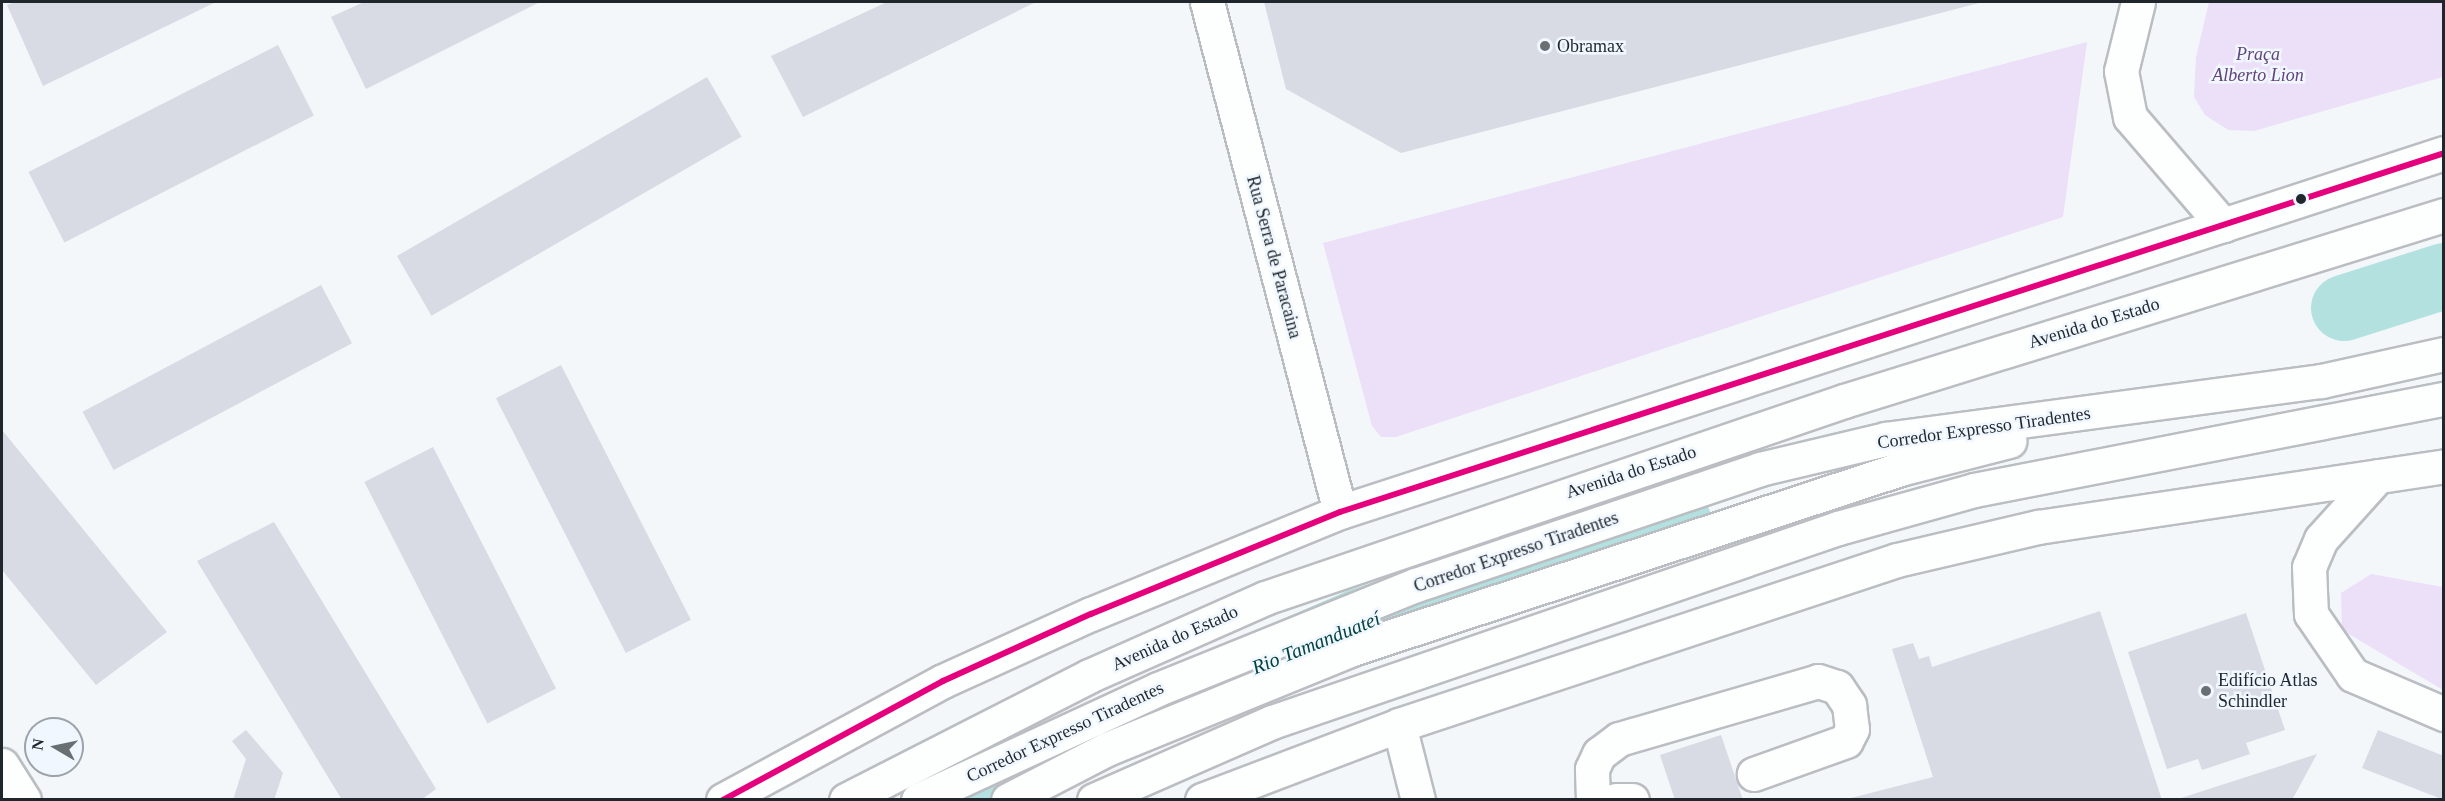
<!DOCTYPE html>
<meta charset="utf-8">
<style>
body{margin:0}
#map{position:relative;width:2445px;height:801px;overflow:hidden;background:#f4f7fa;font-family:"Times New Roman",serif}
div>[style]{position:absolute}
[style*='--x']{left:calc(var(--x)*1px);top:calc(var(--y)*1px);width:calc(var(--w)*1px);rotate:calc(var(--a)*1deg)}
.green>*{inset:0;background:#ebe0f8}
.river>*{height:66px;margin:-33px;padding:0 33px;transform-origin:33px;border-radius:33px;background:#b3e1df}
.building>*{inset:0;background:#d8dae4;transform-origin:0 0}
.roads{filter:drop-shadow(2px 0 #babec2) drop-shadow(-2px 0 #babec2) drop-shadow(0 2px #babec2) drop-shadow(0 -2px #babec2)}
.minor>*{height:33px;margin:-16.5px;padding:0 16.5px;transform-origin:16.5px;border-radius:16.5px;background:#fdfefe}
.major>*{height:33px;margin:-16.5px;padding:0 16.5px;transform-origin:16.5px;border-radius:16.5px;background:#fdfefe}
.highway>*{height:33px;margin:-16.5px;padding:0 16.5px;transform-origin:16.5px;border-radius:16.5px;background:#fdfefe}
.bus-1>*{height:6px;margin:-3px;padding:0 3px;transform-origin:3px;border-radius:3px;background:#e5007d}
.dots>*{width:16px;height:16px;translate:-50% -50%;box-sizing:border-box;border:3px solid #f0f7fe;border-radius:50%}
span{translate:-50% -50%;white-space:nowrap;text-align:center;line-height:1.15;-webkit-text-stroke:5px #f0f7fe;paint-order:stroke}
.poi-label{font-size:18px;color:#1f262c}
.left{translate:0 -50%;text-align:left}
.park-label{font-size:18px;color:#62437b;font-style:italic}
.street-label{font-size:18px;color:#1f262c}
.water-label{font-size:20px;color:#034240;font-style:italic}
.frame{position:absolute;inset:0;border:3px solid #1f262c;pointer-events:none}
.north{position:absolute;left:24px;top:717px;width:60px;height:60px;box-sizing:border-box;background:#f0f7fe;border:2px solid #9ca3aa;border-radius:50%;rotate:279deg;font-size:16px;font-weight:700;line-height:24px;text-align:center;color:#1f262c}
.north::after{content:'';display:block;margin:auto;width:21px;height:27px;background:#6a6f74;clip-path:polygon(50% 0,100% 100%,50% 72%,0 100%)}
</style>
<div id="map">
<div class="green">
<i style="clip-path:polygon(2209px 2px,2443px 2px,2443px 77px,2254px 131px,2228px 130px,2205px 115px,2194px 97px,2196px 57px)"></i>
<i style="clip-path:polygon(2087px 42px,2063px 217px,1396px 437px,1381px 437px,1372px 426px,1323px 243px)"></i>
<i style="clip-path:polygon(2371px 574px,2443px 587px,2443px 690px,2342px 630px,2341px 593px)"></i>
</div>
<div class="river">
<i style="--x:2344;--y:308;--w:105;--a:-17.7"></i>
<i style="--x:967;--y:800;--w:87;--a:-27.5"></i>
<i style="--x:1044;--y:760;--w:343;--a:-23.7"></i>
<i style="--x:1358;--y:622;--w:336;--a:-17.3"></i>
</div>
<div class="building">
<i style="clip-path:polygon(15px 2px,216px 2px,43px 86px,7px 5px)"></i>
<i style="clip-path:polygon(364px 2px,540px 2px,366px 89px,331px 17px)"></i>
<i style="clip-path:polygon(887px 2px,1036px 2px,803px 117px,771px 56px)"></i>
<i style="clip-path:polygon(1264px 2px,1983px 2px,1401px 153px,1286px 89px)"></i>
<i style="left:278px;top:45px;width:79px;height:280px;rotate:63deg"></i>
<i style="left:707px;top:77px;width:69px;height:358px;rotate:60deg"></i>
<i style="left:321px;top:285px;width:66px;height:270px;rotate:62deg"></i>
<i style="left:561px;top:365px;width:286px;height:73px;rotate:63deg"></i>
<i style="clip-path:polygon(2px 430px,167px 632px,96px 685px,2px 570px)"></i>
<i style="left:433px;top:447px;width:271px;height:77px;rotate:63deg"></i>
<i style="clip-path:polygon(274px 522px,436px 789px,421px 800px,342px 800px,197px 561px)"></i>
<i style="clip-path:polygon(2100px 611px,2162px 800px,1843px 800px,1933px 777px,1892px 649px,1913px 643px,1919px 659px,1929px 656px,1932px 667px)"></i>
<i style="clip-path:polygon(2246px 613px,2285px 730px,2246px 743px,2250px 754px,2202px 770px,2198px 759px,2167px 769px,2128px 652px)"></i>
<i style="clip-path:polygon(246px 730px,283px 773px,274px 800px,233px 800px,246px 759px,232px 741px)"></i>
<i style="clip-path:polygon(2378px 730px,2444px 756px,2444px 800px,2362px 768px)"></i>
<i style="clip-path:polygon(1721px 735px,1743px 800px,1675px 800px,1660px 755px)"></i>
<i style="clip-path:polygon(2317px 754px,2292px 800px,2178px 800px,2178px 799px)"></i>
</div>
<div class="roads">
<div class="minor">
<i style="--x:1207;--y:2;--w:527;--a:75.38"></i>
<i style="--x:2138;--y:2;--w:71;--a:103.8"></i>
<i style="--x:2121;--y:71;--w:47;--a:78.9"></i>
<i style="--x:2130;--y:117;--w:143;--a:49.3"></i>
<i style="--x:2378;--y:476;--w:85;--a:132.1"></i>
<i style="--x:2321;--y:539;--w:30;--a:113"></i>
<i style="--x:2309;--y:567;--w:47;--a:87.6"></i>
<i style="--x:2311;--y:614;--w:74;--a:55.5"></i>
<i style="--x:2353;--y:675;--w:99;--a:23.2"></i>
<i style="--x:1399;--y:725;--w:77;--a:75.8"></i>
<i style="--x:2;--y:765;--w:41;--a:57.8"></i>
<i style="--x:918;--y:800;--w:264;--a:-24.8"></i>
<i style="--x:1158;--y:689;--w:278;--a:-22"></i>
<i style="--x:1416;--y:585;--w:363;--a:-18.6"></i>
<i style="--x:1760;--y:469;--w:130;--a:-13.4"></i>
<i style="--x:1886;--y:439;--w:439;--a:-7.6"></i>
<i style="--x:2321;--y:381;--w:126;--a:-12.4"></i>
<i style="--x:1008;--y:800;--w:111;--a:-27.3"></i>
<i style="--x:1107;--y:749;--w:265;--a:-22.2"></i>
<i style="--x:1352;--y:649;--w:577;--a:-18.18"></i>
<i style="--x:1900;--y:469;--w:113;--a:-14.4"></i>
<i style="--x:1593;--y:800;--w:31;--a:-92"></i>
<i style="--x:1592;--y:769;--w:17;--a:-65"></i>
<i style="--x:1599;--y:754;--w:25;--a:-37"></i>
<i style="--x:1619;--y:739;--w:207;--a:-16.2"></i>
<i style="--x:1818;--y:681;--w:20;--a:18"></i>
<i style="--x:1837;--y:687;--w:22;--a:56"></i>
<i style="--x:1849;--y:705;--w:24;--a:83"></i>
<i style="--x:1852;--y:729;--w:13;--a:117"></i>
<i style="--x:1846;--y:741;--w:98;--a:160.3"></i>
<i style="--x:1616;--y:800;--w:16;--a:0"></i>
</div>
<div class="major">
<i style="--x:723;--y:800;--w:250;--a:-28.4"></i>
<i style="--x:943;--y:681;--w:162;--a:-24.4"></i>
<i style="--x:1091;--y:614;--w:269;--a:-22.3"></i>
<i style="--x:1340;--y:512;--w:1161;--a:-18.01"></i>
<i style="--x:1202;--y:800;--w:211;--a:-20.8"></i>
<i style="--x:1399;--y:725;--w:525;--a:-18.33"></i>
<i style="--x:1897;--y:560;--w:145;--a:-13.2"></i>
<i style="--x:2038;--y:527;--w:411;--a:-8.5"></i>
</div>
<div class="highway">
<i style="--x:846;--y:800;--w:273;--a:-27"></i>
<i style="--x:1089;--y:676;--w:193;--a:-23.9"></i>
<i style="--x:1265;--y:598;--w:612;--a:-18.79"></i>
<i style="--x:1844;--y:401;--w:628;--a:-17.22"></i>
<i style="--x:1094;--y:800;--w:194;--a:-23.7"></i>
<i style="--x:1272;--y:722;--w:598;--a:-18.92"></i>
<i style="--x:1838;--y:528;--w:141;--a:-15.6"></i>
<i style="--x:1974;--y:490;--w:479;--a:-11"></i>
</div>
</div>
<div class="bus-1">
<i style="--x:723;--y:800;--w:250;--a:-28.4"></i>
<i style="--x:943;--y:681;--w:162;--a:-24.4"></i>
<i style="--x:1091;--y:614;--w:269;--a:-22.3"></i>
<i style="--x:1340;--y:512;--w:1161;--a:-18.01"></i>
</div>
<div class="dots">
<i style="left:1545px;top:46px;background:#6a6f74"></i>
<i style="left:2301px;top:199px;background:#1f262c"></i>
<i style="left:2206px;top:691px;background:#6a6f74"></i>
</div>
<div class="poi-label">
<span class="left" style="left:1557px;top:46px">Obramax</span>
<span class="left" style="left:2218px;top:691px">Edifício Atlas<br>Schindler</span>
</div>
<div class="park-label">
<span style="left:2258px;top:65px">Praça<br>Alberto Lion</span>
</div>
<div class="street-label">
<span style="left:1274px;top:257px;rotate:75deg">Rua Serra de Paracaina</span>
<span style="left:2094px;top:323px;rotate:-17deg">Avenida do Estado</span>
<span style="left:1984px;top:428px;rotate:-8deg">Corredor Expresso Tiradentes</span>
<span style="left:1631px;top:472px;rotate:-18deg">Avenida do Estado</span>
<span style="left:1516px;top:552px;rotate:-19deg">Corredor Expresso Tiradentes</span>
<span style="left:1175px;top:638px;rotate:-24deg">Avenida do Estado</span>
<span style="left:1065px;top:732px;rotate:-25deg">Corredor Expresso Tiradentes</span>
</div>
<div class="water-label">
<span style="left:1316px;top:643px;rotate:-22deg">Rio Tamanduateí</span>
</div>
<div class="frame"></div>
<div class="north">N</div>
</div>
